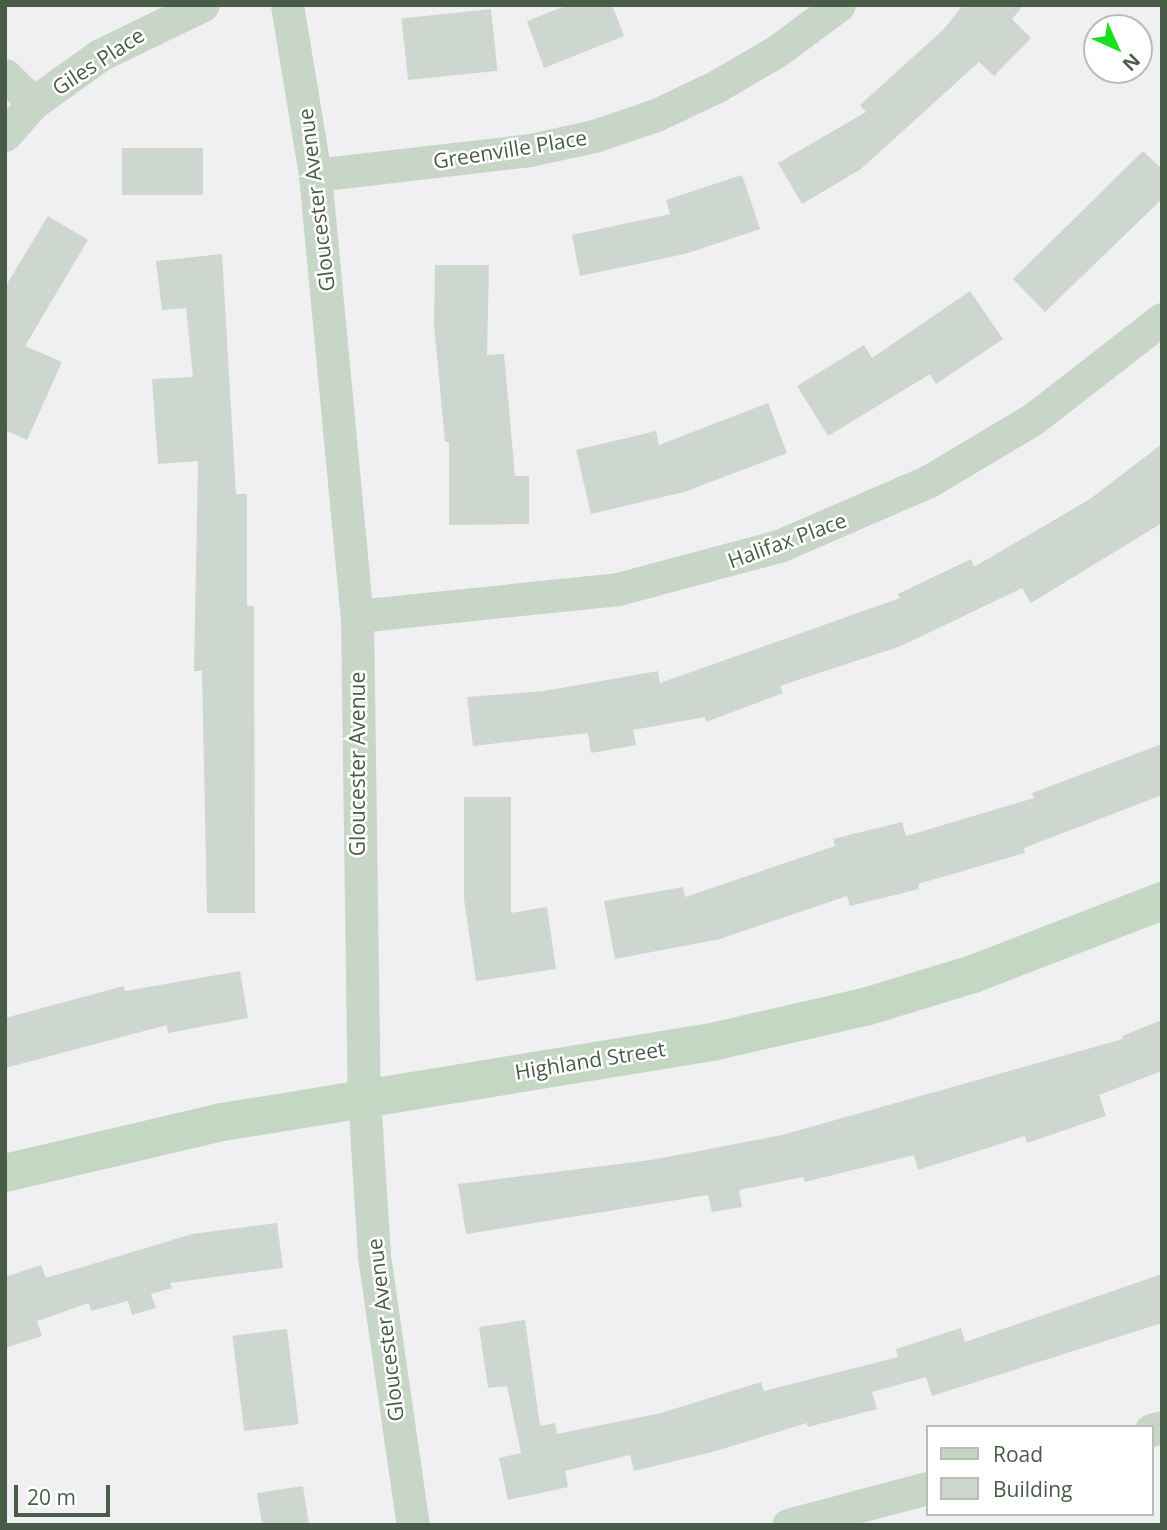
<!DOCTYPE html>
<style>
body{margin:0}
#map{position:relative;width:1167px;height:1530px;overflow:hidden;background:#f0eff2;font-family:"Open Sans",sans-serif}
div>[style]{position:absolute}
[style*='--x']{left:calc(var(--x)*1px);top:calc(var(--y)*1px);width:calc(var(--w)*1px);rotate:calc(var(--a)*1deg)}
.building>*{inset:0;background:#ced7cf;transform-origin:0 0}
.street>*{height:33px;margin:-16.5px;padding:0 16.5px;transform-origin:16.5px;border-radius:16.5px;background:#c7d6c6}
.secondary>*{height:38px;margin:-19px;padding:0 19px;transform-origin:19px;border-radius:19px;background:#c3d7c2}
span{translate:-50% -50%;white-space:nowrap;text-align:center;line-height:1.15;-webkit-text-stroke:5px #fff;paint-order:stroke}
.street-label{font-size:21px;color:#495c47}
.frame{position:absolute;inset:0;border:7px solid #495c47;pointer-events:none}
.legend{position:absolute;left:926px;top:1425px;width:228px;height:91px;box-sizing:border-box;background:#fff;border:2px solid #b6beb5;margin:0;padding:9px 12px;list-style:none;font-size:21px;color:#495c47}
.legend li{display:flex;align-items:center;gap:14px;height:35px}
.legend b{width:35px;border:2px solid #b6beb5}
.north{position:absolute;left:1083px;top:14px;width:70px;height:70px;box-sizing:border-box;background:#fff;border:2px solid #b6beb5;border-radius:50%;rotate:135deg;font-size:19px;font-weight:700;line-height:28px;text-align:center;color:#495c47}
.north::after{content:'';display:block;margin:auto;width:24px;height:32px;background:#1dde21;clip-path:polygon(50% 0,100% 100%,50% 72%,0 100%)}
.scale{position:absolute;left:14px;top:1485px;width:96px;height:32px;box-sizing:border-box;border:4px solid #495c47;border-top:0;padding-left:9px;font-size:21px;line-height:24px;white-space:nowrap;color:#495c47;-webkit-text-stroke:5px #fff;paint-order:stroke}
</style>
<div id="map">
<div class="building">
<i style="clip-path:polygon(568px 5px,612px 5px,624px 36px,544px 68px,527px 21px)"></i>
<i style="clip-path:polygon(963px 5px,1024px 5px,1012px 19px,1031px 38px,994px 76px,979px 62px,861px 169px,802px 204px,778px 163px,866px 112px,860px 105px,944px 29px)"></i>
<i style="left:491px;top:9px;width:62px;height:90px;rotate:84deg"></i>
<i style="left:122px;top:148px;width:81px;height:47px"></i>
<i style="clip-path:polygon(1143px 151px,1162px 169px,1162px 199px,1045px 312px,1013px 279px)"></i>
<i style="clip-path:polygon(742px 175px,760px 229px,685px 254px,580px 276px,572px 235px,670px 214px,666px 200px)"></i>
<i style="clip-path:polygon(48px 216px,88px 240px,25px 346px,62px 362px,27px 440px,5px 430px,5px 287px)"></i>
<i style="clip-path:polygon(222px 254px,236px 494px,247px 494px,247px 606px,254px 606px,255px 913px,207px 913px,202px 671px,194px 671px,198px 461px,158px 464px,152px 379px,193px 377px,186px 308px,162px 310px,156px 261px)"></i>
<i style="clip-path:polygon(435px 265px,489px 265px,487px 355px,504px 354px,515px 476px,529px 476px,529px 524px,449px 525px,449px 442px,445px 442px,434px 324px)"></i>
<i style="clip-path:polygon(970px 291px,1003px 339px,936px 384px,930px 374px,828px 436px,797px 386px,864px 345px,872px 358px)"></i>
<i style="clip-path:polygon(768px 403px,787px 453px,684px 492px,591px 514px,576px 450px,656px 431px,659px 445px)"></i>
<i style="clip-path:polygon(1162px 444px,1162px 523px,1031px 603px,1022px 588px,901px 646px,780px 686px,783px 693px,706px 722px,705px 717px,633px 730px,636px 745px,591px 753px,588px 733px,473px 746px,467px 697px,544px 691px,658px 671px,660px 683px,900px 598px,898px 594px,971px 559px,974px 567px,1090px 499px)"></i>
<i style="clip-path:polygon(1162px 744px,1162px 795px,1024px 848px,1025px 853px,918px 884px,919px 889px,850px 906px,847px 896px,720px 939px,615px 959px,604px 901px,683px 887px,685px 897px,835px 846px,833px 839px,902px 822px,906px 836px,1034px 798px,1032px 793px)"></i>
<i style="clip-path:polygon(464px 797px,511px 797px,511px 913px,547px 907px,556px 969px,476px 981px,464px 899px)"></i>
<i style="clip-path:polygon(240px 971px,248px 1018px,168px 1033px,167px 1025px,5px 1068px,5px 1018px,124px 986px,125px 991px)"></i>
<i style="clip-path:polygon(1162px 1020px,1162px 1071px,1099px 1095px,1106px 1116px,1027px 1143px,1025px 1136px,918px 1170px,914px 1155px,805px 1182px,803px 1177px,739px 1190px,742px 1207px,712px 1212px,708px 1195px,466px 1234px,458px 1184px,651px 1160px,782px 1135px,1123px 1039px,1122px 1036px)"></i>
<i style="clip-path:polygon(277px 1223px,283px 1268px,170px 1283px,172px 1288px,151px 1294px,156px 1308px,132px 1315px,128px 1301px,91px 1311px,89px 1303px,37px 1321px,42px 1336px,5px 1348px,5px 1277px,41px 1265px,46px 1278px,192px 1234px)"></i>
<i style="clip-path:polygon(1162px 1274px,1162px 1323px,932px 1396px,926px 1377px,872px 1392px,877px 1409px,808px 1427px,807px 1423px,716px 1451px,634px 1471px,630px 1455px,565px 1471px,568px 1487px,508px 1500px,499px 1458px,521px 1453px,507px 1386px,488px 1388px,479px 1327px,525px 1320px,540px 1426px,555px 1423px,557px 1434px,661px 1413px,761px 1382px,764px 1391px,898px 1357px,896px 1349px,961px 1328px,965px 1342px)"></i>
<i style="left:287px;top:1329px;width:96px;height:55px;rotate:83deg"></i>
<i style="clip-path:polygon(303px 1486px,309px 1525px,262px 1525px,257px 1493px)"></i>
</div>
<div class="street">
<i style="--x:287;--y:5;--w:172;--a:80.6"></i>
<i style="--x:315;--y:175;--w:443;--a:84.6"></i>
<i style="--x:357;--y:616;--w:481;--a:89.2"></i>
<i style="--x:364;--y:1097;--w:159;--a:86.4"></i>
<i style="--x:374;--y:1256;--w:272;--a:81.8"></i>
<i style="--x:5;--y:75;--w:40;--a:45"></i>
<i style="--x:5;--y:135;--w:43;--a:-48.8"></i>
<i style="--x:33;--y:103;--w:82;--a:-35.6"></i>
<i style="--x:100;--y:55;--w:114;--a:-25.9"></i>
<i style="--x:315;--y:175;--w:216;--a:-6.6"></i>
<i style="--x:530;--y:150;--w:66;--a:-12.3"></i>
<i style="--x:594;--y:136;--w:65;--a:-18.7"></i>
<i style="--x:656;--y:115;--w:68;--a:-25.4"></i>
<i style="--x:717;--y:86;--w:69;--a:-30.3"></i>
<i style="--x:777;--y:51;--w:77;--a:-36.6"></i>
<i style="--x:357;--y:616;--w:262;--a:-5.9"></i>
<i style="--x:618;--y:589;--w:167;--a:-15"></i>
<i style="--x:779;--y:546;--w:163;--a:-23.4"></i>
<i style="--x:929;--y:481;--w:121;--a:-30.8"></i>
<i style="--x:1033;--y:419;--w:163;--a:-37.8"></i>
<i style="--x:1151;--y:1430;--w:11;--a:-15"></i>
<i style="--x:788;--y:1525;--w:144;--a:-14.9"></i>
</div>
<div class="secondary">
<i style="--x:5;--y:1173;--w:224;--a:-13.2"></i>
<i style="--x:223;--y:1122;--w:500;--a:-9.3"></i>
<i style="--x:716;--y:1041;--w:153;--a:-12.9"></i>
<i style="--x:865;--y:1007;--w:113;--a:-17"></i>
<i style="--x:973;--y:974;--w:203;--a:-21.1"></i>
</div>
<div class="street-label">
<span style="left:98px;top:61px;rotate:-33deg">Giles Place</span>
<span style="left:510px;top:149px;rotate:-9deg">Greenville Place</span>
<span style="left:316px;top:200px;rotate:-97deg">Gloucester Avenue</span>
<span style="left:787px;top:540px;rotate:-20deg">Halifax Place</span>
<span style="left:357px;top:764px;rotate:-90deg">Gloucester Avenue</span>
<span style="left:590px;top:1060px;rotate:-9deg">Highland Street</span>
<span style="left:385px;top:1330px;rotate:-97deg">Gloucester Avenue</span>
</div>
<div class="frame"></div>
<ul class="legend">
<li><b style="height:9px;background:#c3d7c2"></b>Road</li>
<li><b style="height:19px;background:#ced7cf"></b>Building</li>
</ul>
<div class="north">N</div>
<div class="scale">20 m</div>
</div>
